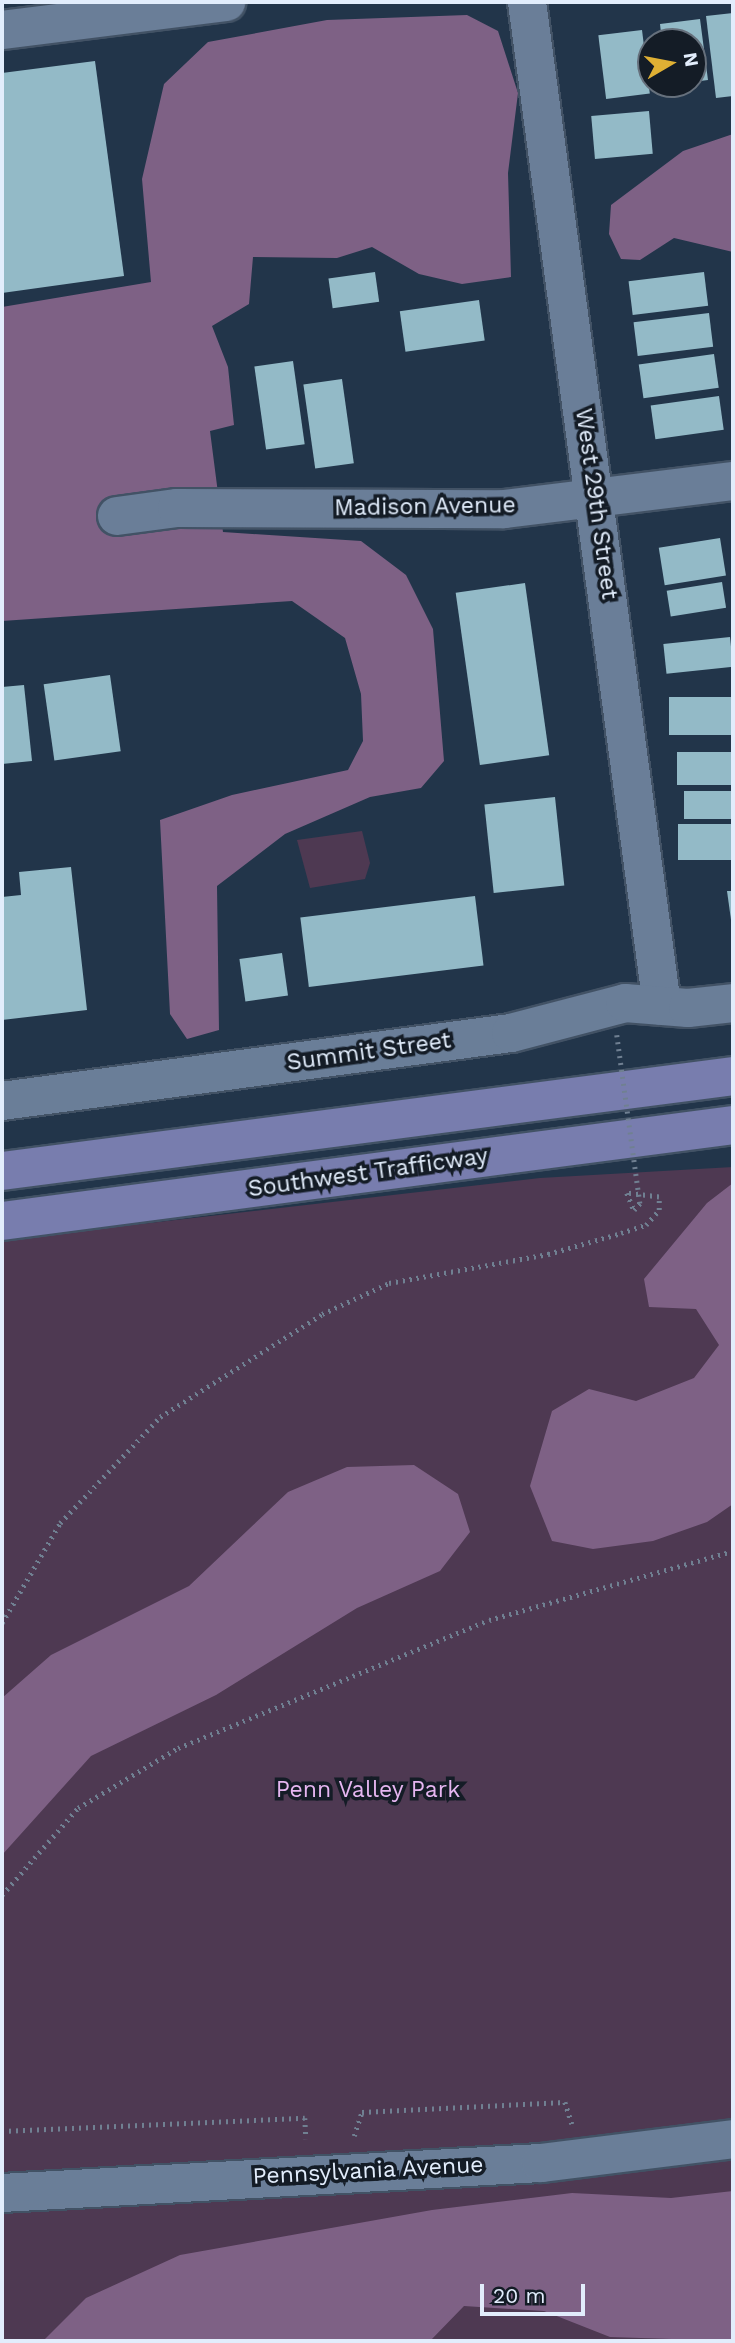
<!DOCTYPE html>
<style>
body{margin:0}
#map{position:relative;width:735px;height:2343px;overflow:hidden;background:#22354a;font-family:"Work Sans",sans-serif}
div>[style]{position:absolute}
[style*='--x']{left:calc(var(--x)*1px);top:calc(var(--y)*1px);width:calc(var(--w)*1px);rotate:calc(var(--a)*1deg)}
.green>*{inset:0;background:#4e3952}
.forest>*{inset:0;background:#7e6185}
.building>*{inset:0;background:#93bac7;transform-origin:0 0}
.path>*{height:4.5px;margin-top:-2.25px;transform-origin:0;background:repeating-linear-gradient(90deg,#708092 0 2px,transparent 0 7px)}
.roads{filter:drop-shadow(2px 0 #425265) drop-shadow(-2px 0 #425265) drop-shadow(0 2px #425265) drop-shadow(0 -2px #425265)}
.minor>*{height:38px;margin:-19px;padding:0 19px;transform-origin:19px;border-radius:19px;background:#6a7e98}
.major>*{height:38px;margin:-19px;padding:0 19px;transform-origin:19px;border-radius:19px;background:#787dae}
.path-bridge>*{height:4.5px;margin-top:-2.25px;transform-origin:0;background:repeating-linear-gradient(90deg,#708092 0 2px,transparent 0 7px)}
span{translate:-50% -50%;white-space:nowrap;text-align:center;line-height:1.15;-webkit-text-stroke:7px #141c26;paint-order:stroke}
.street-label{font-size:23px;color:#e2edfc}
.park-label{font-size:23px;color:#e6b6f1}
.frame{position:absolute;inset:0;border:4px solid #e2edfc;pointer-events:none}
.north{position:absolute;left:637px;top:28px;width:70px;height:70px;box-sizing:border-box;background:#141c26;border:2px solid #66707c;border-radius:50%;rotate:80deg;font-size:19px;font-weight:700;line-height:28px;text-align:center;color:#e2edfc}
.north::after{content:'';display:block;margin:auto;width:24px;height:32px;background:#dfb034;clip-path:polygon(50% 0,100% 100%,50% 72%,0 100%)}
.scale{position:absolute;left:480px;top:2284px;width:105px;height:32px;box-sizing:border-box;border:4px solid #e2edfc;border-top:0;padding-left:9px;font-size:21px;line-height:24px;white-space:nowrap;color:#e2edfc;-webkit-text-stroke:5px #141c26;paint-order:stroke}
</style>
<div id="map">
<div class="green">
<i style="clip-path:polygon(362px 831px,370px 863px,365px 879px,310px 888px,297px 840px)"></i>
<i style="clip-path:polygon(733px 1167px,733px 2341px,2px 2341px,2px 1240px,540px 1178px)"></i>
</div>
<div class="forest">
<i style="clip-path:polygon(467px 15px,498px 31px,518px 93px,508px 173px,511px 277px,462px 284px,419px 274px,372px 247px,337px 258px,253px 257px,249px 304px,212px 326px,228px 367px,234px 425px,210px 431px,223px 532px,361px 541px,406px 575px,433px 629px,444px 761px,421px 788px,370px 797px,285px 834px,217px 886px,219px 1030px,187px 1039px,170px 1014px,160px 820px,232px 795px,348px 770px,363px 741px,361px 694px,345px 638px,292px 601px,2px 621px,2px 307px,151px 282px,142px 179px,164px 84px,208px 42px,327px 20px)"></i>
<i style="clip-path:polygon(733px 134px,733px 252px,674px 238px,640px 260px,621px 259px,609px 234px,611px 205px,683px 151px)"></i>
<i style="clip-path:polygon(733px 1183px,733px 1504px,707px 1522px,653px 1541px,593px 1549px,552px 1541px,530px 1486px,552px 1411px,589px 1389px,636px 1401px,694px 1378px,719px 1345px,696px 1309px,649px 1307px,644px 1279px,707px 1203px)"></i>
<i style="clip-path:polygon(414px 1465px,458px 1494px,470px 1532px,440px 1571px,357px 1608px,216px 1695px,91px 1756px,2px 1855px,2px 1698px,51px 1655px,189px 1586px,288px 1492px,347px 1467px)"></i>
<i style="clip-path:polygon(733px 2191px,733px 2341px,610px 2337px,544px 2311px,464px 2306px,430px 2341px,43px 2341px,86px 2298px,180px 2255px,432px 2210px,572px 2193px,671px 2198px)"></i>
</div>
<div class="building">
<i style="clip-path:polygon(733px 13px,733px 96px,716px 98px,706px 16px)"></i>
<i style="clip-path:polygon(700px 19px,708px 80px,693px 82px,693px 42px,662px 42px,660px 24px)"></i>
<i style="left:642px;top:30px;width:64px;height:44px;rotate:83deg"></i>
<i style="clip-path:polygon(95px 61px,124px 276px,2px 293px,2px 73px)"></i>
<i style="left:649px;top:111px;width:43px;height:58px;rotate:85deg"></i>
<i style="left:375px;top:272px;width:30px;height:47px;rotate:82deg"></i>
<i style="left:704px;top:272px;width:34px;height:76px;rotate:83deg"></i>
<i style="left:479px;top:300px;width:41px;height:80px;rotate:82deg"></i>
<i style="left:709px;top:313px;width:34px;height:76px;rotate:83deg"></i>
<i style="left:714px;top:354px;width:34px;height:76px;rotate:82deg"></i>
<i style="left:293px;top:361px;width:84px;height:39px;rotate:82deg"></i>
<i style="left:342px;top:379px;width:85px;height:39px;rotate:82deg"></i>
<i style="left:719px;top:396px;width:34px;height:69px;rotate:82deg"></i>
<i style="left:720px;top:538px;width:38px;height:62px;rotate:81deg"></i>
<i style="left:722px;top:582px;width:26px;height:56px;rotate:81deg"></i>
<i style="left:525px;top:583px;width:174px;height:70px;rotate:82deg"></i>
<i style="left:730px;top:637px;width:30px;height:67px;rotate:84deg"></i>
<i style="left:110px;top:675px;width:77px;height:67px;rotate:82deg"></i>
<i style="clip-path:polygon(24px 685px,32px 761px,2px 764px,2px 687px)"></i>
<i style="left:733px;top:697px;width:38px;height:64px;rotate:90deg"></i>
<i style="left:733px;top:752px;width:33px;height:56px;rotate:90deg"></i>
<i style="left:733px;top:791px;width:28px;height:49px;rotate:90deg"></i>
<i style="left:555px;top:797px;width:89px;height:71px;rotate:84deg"></i>
<i style="left:733px;top:824px;width:36px;height:55px;rotate:90deg"></i>
<i style="clip-path:polygon(71px 867px,87px 1010px,2px 1020px,2px 897px,21px 895px,19px 872px)"></i>
<i style="clip-path:polygon(727px 891px,733px 891px,733px 927px,732px 927px)"></i>
<i style="left:475px;top:896px;width:70px;height:176px;rotate:83deg"></i>
<i style="left:282px;top:953px;width:43px;height:43px;rotate:82deg"></i>
</div>
<div class="path">
<i style="--x:2;--y:1623;--w:116;--a:-59.9"></i>
<i style="--x:60;--y:1523;--w:146;--a:-46.7"></i>
<i style="--x:160;--y:1417;--w:192;--a:-32.4"></i>
<i style="--x:322;--y:1314;--w:74;--a:-24.8"></i>
<i style="--x:389;--y:1283;--w:162;--a:-10.3"></i>
<i style="--x:548;--y:1254;--w:76;--a:-16"></i>
<i style="--x:621;--y:1233;--w:26;--a:-18"></i>
<i style="--x:646;--y:1225;--w:20;--a:-49"></i>
<i style="--x:659;--y:1210;--w:13;--a:-90"></i>
<i style="--x:659;--y:1197;--w:32;--a:-173"></i>
<i style="--x:627;--y:1193;--w:18;--a:68"></i>
<i style="--x:634;--y:1210;--w:9;--a:-49"></i>
<i style="--x:2;--y:1895;--w:116;--a:-48.9"></i>
<i style="--x:78;--y:1808;--w:117;--a:-31"></i>
<i style="--x:178;--y:1748;--w:336;--a:-22.4"></i>
<i style="--x:489;--y:1620;--w:254;--a:-15.8"></i>
<i style="--x:2;--y:2131;--w:303;--a:-2.5"></i>
<i style="--x:305;--y:2118;--w:21;--a:87"></i>
<i style="--x:354;--y:2136;--w:25;--a:-72"></i>
<i style="--x:362;--y:2112;--w:203;--a:-2.8"></i>
<i style="--x:565;--y:2102;--w:23;--a:72"></i>
</div>
<div class="roads">
<div class="minor">
<i style="--x:527;--y:2;--w:1013;--a:82.34"></i>
<i style="--x:2;--y:30;--w:226;--a:-7.1"></i>
<i style="--x:117;--y:516;--w:61;--a:-7.6"></i>
<i style="--x:177;--y:508;--w:327;--a:0.2"></i>
<i style="--x:504;--y:509;--w:231;--a:-7"></i>
<i style="--x:2;--y:1101;--w:514;--a:-7.61"></i>
<i style="--x:511;--y:1033;--w:118;--a:-14.7"></i>
<i style="--x:625;--y:1003;--w:63;--a:4.5"></i>
<i style="--x:688;--y:1008;--w:45;--a:-6.3"></i>
<i style="--x:2;--y:2193;--w:540;--a:-3.19"></i>
<i style="--x:541;--y:2163;--w:193;--a:-7.1"></i>
</div>
<div class="major">
<i style="--x:2;--y:1171;--w:737;--a:-7.4"></i>
<i style="--x:2;--y:1221;--w:737;--a:-7.48"></i>
</div>
</div>
<div class="path-bridge">
<i style="--x:617;--y:1035;--w:170;--a:82.2"></i>
</div>
<div class="street-label">
<span style="left:596px;top:504px;rotate:82deg">West 29th Street</span>
<span style="left:425px;top:507px;rotate:-1deg">Madison Avenue</span>
<span style="left:369px;top:1052px;rotate:-8deg">Summit Street</span>
<span style="left:368px;top:1173px;rotate:-8deg">Southwest Trafficway</span>
<span style="left:368px;top:2171px;rotate:-3deg">Pennsylvania Avenue</span>
</div>
<div class="park-label">
<span style="left:368px;top:1790px">Penn Valley Park</span>
</div>
<div class="frame"></div>
<div class="north">N</div>
<div class="scale">20 m</div>
</div>
